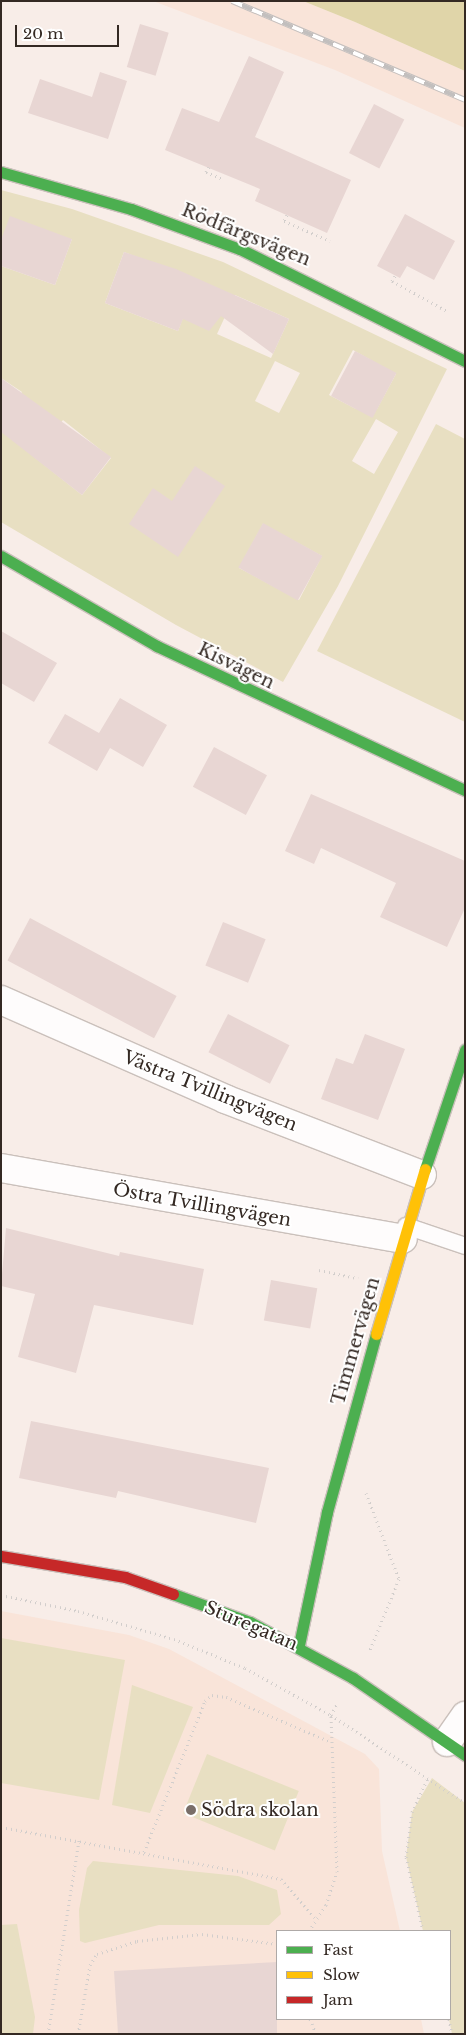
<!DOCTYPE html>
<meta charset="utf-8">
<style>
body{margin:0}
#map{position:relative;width:466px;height:2035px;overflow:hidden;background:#f8ede8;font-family:"Libre Baskerville",serif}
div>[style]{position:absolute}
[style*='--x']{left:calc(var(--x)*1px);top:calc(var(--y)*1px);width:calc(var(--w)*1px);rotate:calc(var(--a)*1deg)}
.built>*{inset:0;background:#f9e4d9}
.green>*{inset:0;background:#e8dfc2;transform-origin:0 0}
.forest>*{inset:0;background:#e0d5a9}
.building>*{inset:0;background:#e8d6d3;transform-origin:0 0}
.path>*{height:3px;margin-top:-1.5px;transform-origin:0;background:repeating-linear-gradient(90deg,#d2cecc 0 1px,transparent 0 5px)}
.roads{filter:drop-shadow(1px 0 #cac0bb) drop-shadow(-1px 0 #cac0bb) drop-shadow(0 1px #cac0bb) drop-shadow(0 -1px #cac0bb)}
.lane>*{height:16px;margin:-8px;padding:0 8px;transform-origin:8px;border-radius:8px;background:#fefcfc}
.street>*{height:28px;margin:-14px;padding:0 14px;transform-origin:14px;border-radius:14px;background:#fefcfc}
.fast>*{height:11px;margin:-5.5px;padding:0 5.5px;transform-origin:5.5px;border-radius:5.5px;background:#4caf50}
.slow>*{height:11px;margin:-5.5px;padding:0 5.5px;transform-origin:5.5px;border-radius:5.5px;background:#ffc107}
.jam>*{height:11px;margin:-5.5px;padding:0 5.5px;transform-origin:5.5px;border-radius:5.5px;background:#c62828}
.rail>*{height:5.5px;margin-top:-2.75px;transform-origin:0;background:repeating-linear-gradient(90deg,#fff 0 11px,#c2bfbe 0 22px);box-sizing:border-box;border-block:1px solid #c2bfbe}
.dots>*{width:14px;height:14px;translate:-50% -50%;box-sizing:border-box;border:2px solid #fff;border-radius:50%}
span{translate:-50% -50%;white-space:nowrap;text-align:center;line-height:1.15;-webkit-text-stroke:4px #fff;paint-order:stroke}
.street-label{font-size:18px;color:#342923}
.poi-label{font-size:18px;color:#342923}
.left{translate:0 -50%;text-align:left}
.frame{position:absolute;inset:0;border:2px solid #342923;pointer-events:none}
.legend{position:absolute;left:276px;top:1930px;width:175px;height:90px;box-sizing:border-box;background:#fff;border:1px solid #aea9a7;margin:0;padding:6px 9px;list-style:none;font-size:15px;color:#342923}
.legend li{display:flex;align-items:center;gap:10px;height:25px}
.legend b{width:25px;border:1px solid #aea9a7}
.scale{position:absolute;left:15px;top:25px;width:104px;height:22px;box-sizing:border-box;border:2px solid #342923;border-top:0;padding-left:6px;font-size:15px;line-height:18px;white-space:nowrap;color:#342923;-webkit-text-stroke:4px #fff;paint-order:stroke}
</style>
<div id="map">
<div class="built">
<i style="clip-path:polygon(153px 1px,303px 1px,355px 22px,465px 71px,465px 128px,335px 70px)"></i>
<i style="clip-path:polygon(1px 1611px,129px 1635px,169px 1649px,365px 1754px,379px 1769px,382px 1851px,400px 1931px,277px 1931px,277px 2019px,421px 2019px,424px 2034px,1px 2034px)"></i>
</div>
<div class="green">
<i style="clip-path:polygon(evenodd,1px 190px,72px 209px,223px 262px,447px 369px,338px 586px,283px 682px,176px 625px,1px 522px,1px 422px,22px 392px,1px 378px,1px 266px,55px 285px,72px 239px,1px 240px,1px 190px,124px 252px,197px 280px,178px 331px,105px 303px,124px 252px,1px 190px,235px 295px,289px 319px,271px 358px,217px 334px,235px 295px,1px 190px,353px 350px,396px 374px,377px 409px,361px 400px,356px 409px,329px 395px,353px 350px,1px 190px,275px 361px,300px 373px,279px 413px,255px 401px,275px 361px,1px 190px,376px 419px,398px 432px,374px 474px,352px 461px,376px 419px,1px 190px,63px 420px,111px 458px,82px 495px,34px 457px,63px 420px,1px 190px,263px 524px,322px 556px,299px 600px,239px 568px,263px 524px)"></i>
<i style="clip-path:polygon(436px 424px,465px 439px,465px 722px,317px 651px)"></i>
<i style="clip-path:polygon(1px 1638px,125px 1660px,99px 1800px,1px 1783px)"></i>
<i style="clip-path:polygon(132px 1685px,193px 1707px,150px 1813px,112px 1805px)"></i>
<i style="left:207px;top:1754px;width:99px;height:64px;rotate:22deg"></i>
<i style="clip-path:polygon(432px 1778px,465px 1803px,465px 2034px,452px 2034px,449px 2019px,450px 1931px,423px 1931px,406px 1857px,412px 1812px)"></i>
<i style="clip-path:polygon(93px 1861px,238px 1876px,277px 1890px,281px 1914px,269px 1925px,159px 1925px,85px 1943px,80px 1941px,79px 1910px,87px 1868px)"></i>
<i style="clip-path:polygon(17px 1924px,35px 2017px,33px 2034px,1px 2034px,1px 1925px)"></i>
</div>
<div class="forest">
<i style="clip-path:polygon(303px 1px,465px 1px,465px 71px,355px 22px)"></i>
</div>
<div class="building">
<i style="left:140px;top:24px;width:30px;height:45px;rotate:17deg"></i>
<i style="clip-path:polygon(249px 56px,284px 72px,255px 137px,351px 180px,327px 233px,255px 201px,260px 189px,165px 150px,182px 108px,219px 122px)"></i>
<i style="clip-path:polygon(100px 72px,127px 81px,108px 139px,28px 113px,40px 79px,92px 97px)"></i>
<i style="left:374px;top:104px;width:34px;height:55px;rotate:27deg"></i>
<i style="clip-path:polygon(405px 214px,455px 241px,434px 280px,407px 266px,400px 278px,377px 266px)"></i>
<i style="clip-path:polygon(10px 216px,72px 239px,55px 285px,1px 266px,1px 240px)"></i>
<i style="clip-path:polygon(124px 252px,176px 269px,289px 319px,273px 354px,221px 316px,209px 331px,183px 319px,178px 331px,105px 303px)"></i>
<i style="left:355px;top:351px;width:47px;height:51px;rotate:28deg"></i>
<i style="clip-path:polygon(1px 378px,111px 457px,82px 495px,1px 432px)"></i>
<i style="clip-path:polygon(195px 466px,225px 486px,178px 557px,129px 524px,153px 488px,172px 501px)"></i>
<i style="left:263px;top:523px;width:68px;height:51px;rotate:29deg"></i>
<i style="clip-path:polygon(1px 631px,57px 663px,34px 702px,1px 683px)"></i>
<i style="clip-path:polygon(120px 698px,167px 725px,143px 767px,110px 748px,97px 771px,48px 743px,65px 714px,99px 733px)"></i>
<i style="left:214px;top:747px;width:60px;height:45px;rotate:28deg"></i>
<i style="clip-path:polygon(311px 794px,465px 861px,465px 908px,447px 947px,380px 917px,396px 883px,321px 848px,314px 864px,285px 851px)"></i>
<i style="left:30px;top:918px;width:166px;height:48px;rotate:28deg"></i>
<i style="left:223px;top:922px;width:46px;height:47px;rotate:22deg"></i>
<i style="left:228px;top:1014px;width:69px;height:43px;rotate:27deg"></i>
<i style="clip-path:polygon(365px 1034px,405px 1049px,378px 1120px,321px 1099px,336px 1058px,353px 1064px)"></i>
<i style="clip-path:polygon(6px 1228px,119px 1256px,120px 1252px,204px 1269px,193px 1325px,94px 1305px,76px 1373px,18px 1357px,35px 1294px,1px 1286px)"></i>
<i style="left:271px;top:1280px;width:47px;height:41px;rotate:10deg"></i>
<i style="clip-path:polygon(31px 1421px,269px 1468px,256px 1523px,118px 1491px,116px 1498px,19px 1478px)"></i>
<i style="clip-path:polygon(277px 1962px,277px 2034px,118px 2034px,114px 1971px)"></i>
</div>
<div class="path">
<i style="--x:209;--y:167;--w:6;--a:121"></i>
<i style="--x:206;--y:172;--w:18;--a:22"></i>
<i style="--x:287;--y:215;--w:7;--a:117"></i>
<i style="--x:284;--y:221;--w:50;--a:23.5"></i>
<i style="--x:395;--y:276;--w:6;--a:121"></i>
<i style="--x:392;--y:281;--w:63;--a:28.6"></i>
<i style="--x:319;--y:1270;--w:40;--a:12"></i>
<i style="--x:366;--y:1493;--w:92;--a:69"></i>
<i style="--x:399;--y:1579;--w:79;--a:112.3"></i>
<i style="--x:1;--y:1595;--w:79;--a:11.7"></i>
<i style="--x:78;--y:1611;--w:100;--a:16.3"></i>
<i style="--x:174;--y:1639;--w:77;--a:22.2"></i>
<i style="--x:245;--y:1668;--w:98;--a:28.7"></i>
<i style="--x:331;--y:1715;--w:160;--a:33.3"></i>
<i style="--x:1;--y:1827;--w:285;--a:10.5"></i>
<i style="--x:281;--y:1879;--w:53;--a:48.8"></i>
<i style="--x:144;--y:1852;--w:163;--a:-68"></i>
<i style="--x:205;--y:1701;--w:9;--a:-41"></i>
<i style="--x:212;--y:1695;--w:14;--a:8"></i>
<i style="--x:226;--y:1697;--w:114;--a:23.2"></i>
<i style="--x:309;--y:1931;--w:31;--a:-57"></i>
<i style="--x:326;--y:1905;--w:35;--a:-72"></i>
<i style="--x:337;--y:1872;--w:157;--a:-92.2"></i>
<i style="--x:331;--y:1715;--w:13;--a:-61"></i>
<i style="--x:423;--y:1931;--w:76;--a:-102.9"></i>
<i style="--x:406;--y:1857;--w:45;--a:-82.4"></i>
<i style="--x:412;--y:1812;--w:38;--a:-65"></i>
<i style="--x:310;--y:2019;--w:16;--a:68"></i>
<i style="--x:449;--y:2019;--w:15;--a:79"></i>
<i style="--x:48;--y:2034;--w:196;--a:-80.9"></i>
<i style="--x:78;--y:2034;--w:70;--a:-80.1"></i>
<i style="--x:90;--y:1965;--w:13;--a:-58"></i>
<i style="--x:97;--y:1954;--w:42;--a:-18"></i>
<i style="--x:137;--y:1941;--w:65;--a:-6.1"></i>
<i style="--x:202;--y:1934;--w:76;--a:7.6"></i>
</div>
<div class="roads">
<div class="lane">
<i style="--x:406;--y:1226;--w:62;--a:18.7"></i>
</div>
<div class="street">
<i style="--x:1;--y:1000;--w:245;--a:23.8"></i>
<i style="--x:225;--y:1099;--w:211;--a:21.1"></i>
<i style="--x:1;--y:1168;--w:408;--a:10"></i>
<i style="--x:447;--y:1742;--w:32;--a:-55"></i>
</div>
<div class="fast">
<i style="--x:1;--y:172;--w:135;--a:15.9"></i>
<i style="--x:131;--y:209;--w:116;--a:20.2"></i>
<i style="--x:240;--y:249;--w:251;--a:26.5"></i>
<i style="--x:1;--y:556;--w:180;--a:30"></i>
<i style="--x:157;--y:646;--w:340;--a:25.1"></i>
<i style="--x:425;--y:1169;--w:126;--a:-71.4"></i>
<i style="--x:173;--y:1594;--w:82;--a:20"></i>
<i style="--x:250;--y:1622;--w:117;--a:28.5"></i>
<i style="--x:353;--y:1678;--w:136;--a:34.5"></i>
<i style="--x:299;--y:1645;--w:136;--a:-78.1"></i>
<i style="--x:327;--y:1512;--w:185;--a:-74.6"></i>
</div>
<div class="slow">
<i style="--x:376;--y:1334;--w:172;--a:-73.5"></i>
</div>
<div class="jam">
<i style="--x:1;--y:1556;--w:126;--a:9.6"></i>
<i style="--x:125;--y:1577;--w:51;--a:19.5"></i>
</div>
</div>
<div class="rail">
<i style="--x:232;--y:1;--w:253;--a:23"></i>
</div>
<div class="dots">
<i style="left:191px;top:1810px;background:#796e68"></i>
</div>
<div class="street-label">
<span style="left:246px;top:235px;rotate:22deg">Rödfärgsvägen</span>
<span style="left:236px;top:666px;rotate:26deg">Kisvägen</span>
<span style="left:210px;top:1091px;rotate:22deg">Västra Tvillingvägen</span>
<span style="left:202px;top:1205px;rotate:10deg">Östra Tvillingvägen</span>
<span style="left:356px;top:1341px;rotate:-74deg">Timmervägen</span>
<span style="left:251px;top:1626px;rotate:23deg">Sturegatan</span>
</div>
<div class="poi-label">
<span class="left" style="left:201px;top:1810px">Södra skolan</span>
</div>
<div class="frame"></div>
<ul class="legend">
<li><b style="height:6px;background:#4caf50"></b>Fast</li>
<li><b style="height:6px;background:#ffc107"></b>Slow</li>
<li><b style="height:6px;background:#c62828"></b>Jam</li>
</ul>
<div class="scale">20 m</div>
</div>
